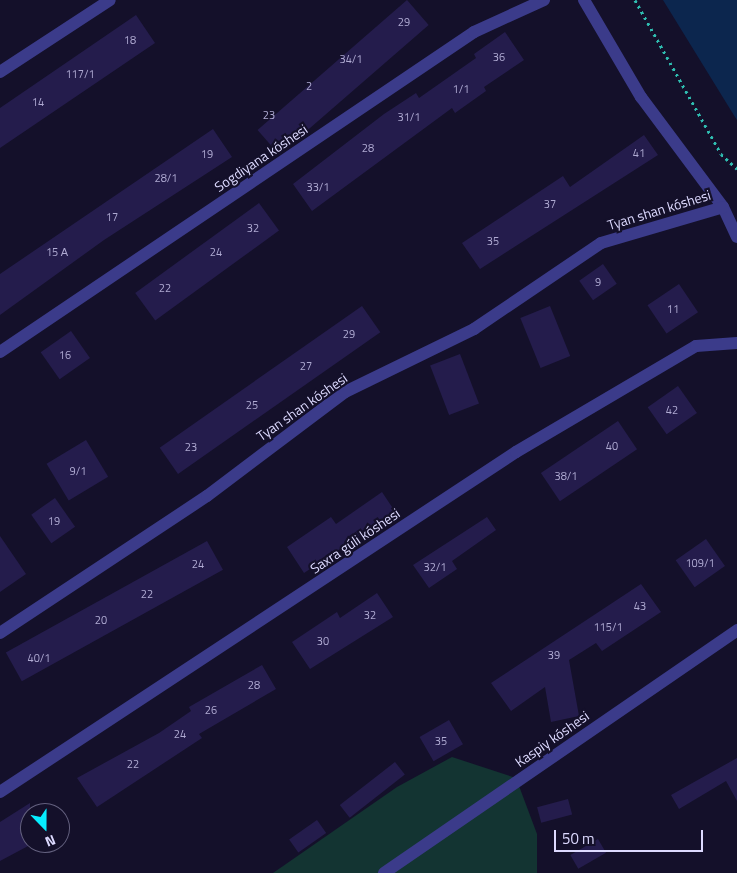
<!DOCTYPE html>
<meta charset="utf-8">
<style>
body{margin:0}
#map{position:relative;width:737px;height:873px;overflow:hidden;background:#14102a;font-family:"Titillium Web",sans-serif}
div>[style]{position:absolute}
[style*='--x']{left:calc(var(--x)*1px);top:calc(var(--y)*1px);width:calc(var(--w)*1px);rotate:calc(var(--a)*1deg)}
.green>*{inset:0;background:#133432}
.water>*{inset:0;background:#0c264e}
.building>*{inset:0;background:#241c4c;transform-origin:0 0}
.path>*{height:3px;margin-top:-1.5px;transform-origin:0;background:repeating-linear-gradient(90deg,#2fbeb1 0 2.5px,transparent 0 6.5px)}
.minor>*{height:12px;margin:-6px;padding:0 6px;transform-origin:6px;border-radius:6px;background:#3b3b8a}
span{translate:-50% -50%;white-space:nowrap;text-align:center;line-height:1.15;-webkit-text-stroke:4.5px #14102a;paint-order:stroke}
.number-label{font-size:11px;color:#afaad2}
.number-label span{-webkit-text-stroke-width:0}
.street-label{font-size:14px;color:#dddaff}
.north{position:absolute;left:20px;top:803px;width:50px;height:50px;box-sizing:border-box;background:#14102a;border:1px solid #64617f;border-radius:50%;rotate:158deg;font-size:14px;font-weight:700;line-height:20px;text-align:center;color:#dddaff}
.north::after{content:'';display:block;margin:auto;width:18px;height:22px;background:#06eeff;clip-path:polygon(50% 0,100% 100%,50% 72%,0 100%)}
.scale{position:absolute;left:554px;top:830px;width:149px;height:22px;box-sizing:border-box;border:2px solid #dddaff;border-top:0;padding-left:6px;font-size:15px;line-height:18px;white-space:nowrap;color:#dddaff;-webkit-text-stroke:4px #14102a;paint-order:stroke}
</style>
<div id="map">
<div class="green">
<i style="clip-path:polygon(452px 757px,516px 778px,537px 834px,537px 873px,273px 873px,397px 787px)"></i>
</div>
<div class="water">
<i style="clip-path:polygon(663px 0,737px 0,737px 120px,735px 117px)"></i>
</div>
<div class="building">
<i style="left:407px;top:0;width:33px;height:198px;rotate:49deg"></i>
<i style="clip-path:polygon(136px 15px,155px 43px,0 148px,0 108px)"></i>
<i style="clip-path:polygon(505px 32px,524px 60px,484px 87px,486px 91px,455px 113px,452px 108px,312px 211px,293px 184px,384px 114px,416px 93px,419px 98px,476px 58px,474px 54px)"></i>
<i style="clip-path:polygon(213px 129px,232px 157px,104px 240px,0 315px,0 274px)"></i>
<i style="clip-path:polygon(644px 135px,658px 155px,480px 269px,462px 243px,563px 176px,570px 187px)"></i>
<i style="left:259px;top:203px;width:34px;height:153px;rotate:54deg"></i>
<i style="left:603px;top:264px;width:24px;height:29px;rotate:55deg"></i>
<i style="left:679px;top:284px;width:34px;height:38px;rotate:56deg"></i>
<i style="left:362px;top:306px;width:32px;height:247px;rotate:55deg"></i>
<i style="left:550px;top:306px;width:54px;height:32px;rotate:68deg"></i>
<i style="left:71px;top:331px;width:33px;height:37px;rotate:55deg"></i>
<i style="left:460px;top:354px;width:53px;height:32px;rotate:69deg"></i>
<i style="left:678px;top:386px;width:33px;height:37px;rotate:55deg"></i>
<i style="left:618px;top:421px;width:34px;height:93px;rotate:56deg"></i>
<i style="left:86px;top:440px;width:43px;height:46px;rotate:59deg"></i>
<i style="clip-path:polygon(382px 492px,398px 516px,370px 535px,367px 531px,304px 573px,287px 547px,331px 517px,336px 524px)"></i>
<i style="left:55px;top:498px;width:35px;height:29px;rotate:55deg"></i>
<i style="clip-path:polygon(487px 517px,496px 530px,452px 561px,457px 569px,429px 588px,413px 565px)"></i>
<i style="clip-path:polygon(0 536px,26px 574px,0 592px)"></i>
<i style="left:706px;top:539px;width:33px;height:37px;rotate:55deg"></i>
<i style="left:207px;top:541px;width:33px;height:230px;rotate:61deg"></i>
<i style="clip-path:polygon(641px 584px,661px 612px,602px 651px,596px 643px,569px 660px,579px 716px,551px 722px,545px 687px,511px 711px,491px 683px)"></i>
<i style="clip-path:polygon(377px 593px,393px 617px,310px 669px,292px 642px,337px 612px,340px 618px)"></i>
<i style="clip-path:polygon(262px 665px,276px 689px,199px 734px,202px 738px,97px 807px,77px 778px,159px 733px,191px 711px,189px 707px)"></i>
<i style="left:449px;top:720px;width:28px;height:34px;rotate:60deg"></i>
<i style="clip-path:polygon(737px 758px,737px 801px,726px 781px,679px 809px,671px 795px)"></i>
<i style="left:395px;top:762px;width:16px;height:70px;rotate:52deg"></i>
<i style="left:568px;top:799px;width:16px;height:32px;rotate:75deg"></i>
<i style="clip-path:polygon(30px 803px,30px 845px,0 861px,0 822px)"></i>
<i style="left:317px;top:820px;width:16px;height:34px;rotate:55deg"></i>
<i style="left:598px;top:839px;width:16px;height:32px;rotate:60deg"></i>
</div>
<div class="path">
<i style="--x:635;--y:0;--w:176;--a:60.8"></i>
<i style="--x:721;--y:154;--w:22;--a:43"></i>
</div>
<div class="minor">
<i style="--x:584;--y:0;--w:113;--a:59.6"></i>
<i style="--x:641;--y:97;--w:137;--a:53.3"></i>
<i style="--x:723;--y:207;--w:33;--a:65"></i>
<i style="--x:0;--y:72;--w:131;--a:-33.2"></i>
<i style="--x:0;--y:352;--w:572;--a:-34.02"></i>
<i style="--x:474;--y:32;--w:77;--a:-24.6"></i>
<i style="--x:0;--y:633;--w:248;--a:-33.5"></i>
<i style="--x:207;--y:496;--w:173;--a:-37"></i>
<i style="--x:345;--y:392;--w:144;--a:-26"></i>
<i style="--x:474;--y:329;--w:153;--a:-34.1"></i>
<i style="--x:601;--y:243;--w:127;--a:-16.4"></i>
<i style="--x:0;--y:792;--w:618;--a:-33.38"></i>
<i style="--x:516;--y:452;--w:209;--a:-30.5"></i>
<i style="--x:696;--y:346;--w:41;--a:-4.2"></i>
<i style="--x:384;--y:873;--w:429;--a:-34.5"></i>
</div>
<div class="number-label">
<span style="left:404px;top:22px">29</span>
<span style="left:130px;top:40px">18</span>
<span style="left:499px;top:57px">36</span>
<span style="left:351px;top:59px">34/1</span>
<span style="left:80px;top:74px">117/1</span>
<span style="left:309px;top:86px">2</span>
<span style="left:461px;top:89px">1/1</span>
<span style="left:38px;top:102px">14</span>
<span style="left:269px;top:115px">23</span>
<span style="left:409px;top:117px">31/1</span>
<span style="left:368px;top:148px">28</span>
<span style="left:639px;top:153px">41</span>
<span style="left:207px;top:154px">19</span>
<span style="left:166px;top:178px">28/1</span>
<span style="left:318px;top:187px">33/1</span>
<span style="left:550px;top:204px">37</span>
<span style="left:112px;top:217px">17</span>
<span style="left:253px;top:228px">32</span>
<span style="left:493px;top:241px">35</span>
<span style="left:57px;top:252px">15 А</span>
<span style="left:216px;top:252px">24</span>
<span style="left:598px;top:282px">9</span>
<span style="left:165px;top:288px">22</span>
<span style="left:673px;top:309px">11</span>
<span style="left:349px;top:334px">29</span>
<span style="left:65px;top:355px">16</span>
<span style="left:306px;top:366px">27</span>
<span style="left:252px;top:405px">25</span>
<span style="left:672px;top:410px">42</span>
<span style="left:612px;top:446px">40</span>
<span style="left:191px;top:447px">23</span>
<span style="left:78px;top:471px">9/1</span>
<span style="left:566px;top:476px">38/1</span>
<span style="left:54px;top:521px">19</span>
<span style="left:700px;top:563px">109/1</span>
<span style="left:198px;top:564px">24</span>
<span style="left:435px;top:567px">32/1</span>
<span style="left:147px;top:594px">22</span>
<span style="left:640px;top:606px">43</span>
<span style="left:370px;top:615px">32</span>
<span style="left:101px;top:620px">20</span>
<span style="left:608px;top:627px">115/1</span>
<span style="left:323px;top:641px">30</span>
<span style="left:554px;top:655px">39</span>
<span style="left:39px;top:658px">40/1</span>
<span style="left:254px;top:685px">28</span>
<span style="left:211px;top:710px">26</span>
<span style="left:180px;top:734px">24</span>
<span style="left:441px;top:741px">35</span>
<span style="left:133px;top:764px">22</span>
</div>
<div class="street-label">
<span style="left:261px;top:158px;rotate:-34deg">Sogdiyana kóshesi</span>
<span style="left:659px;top:210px;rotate:-17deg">Tyan shan kóshesi</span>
<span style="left:302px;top:407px;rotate:-35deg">Tyan shan kóshesi</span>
<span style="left:355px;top:541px;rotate:-34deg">Saxra gúli kóshesi</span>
<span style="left:552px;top:739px;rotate:-35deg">Kaspiy kóshesi</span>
</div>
<div class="north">N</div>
<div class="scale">50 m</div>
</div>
